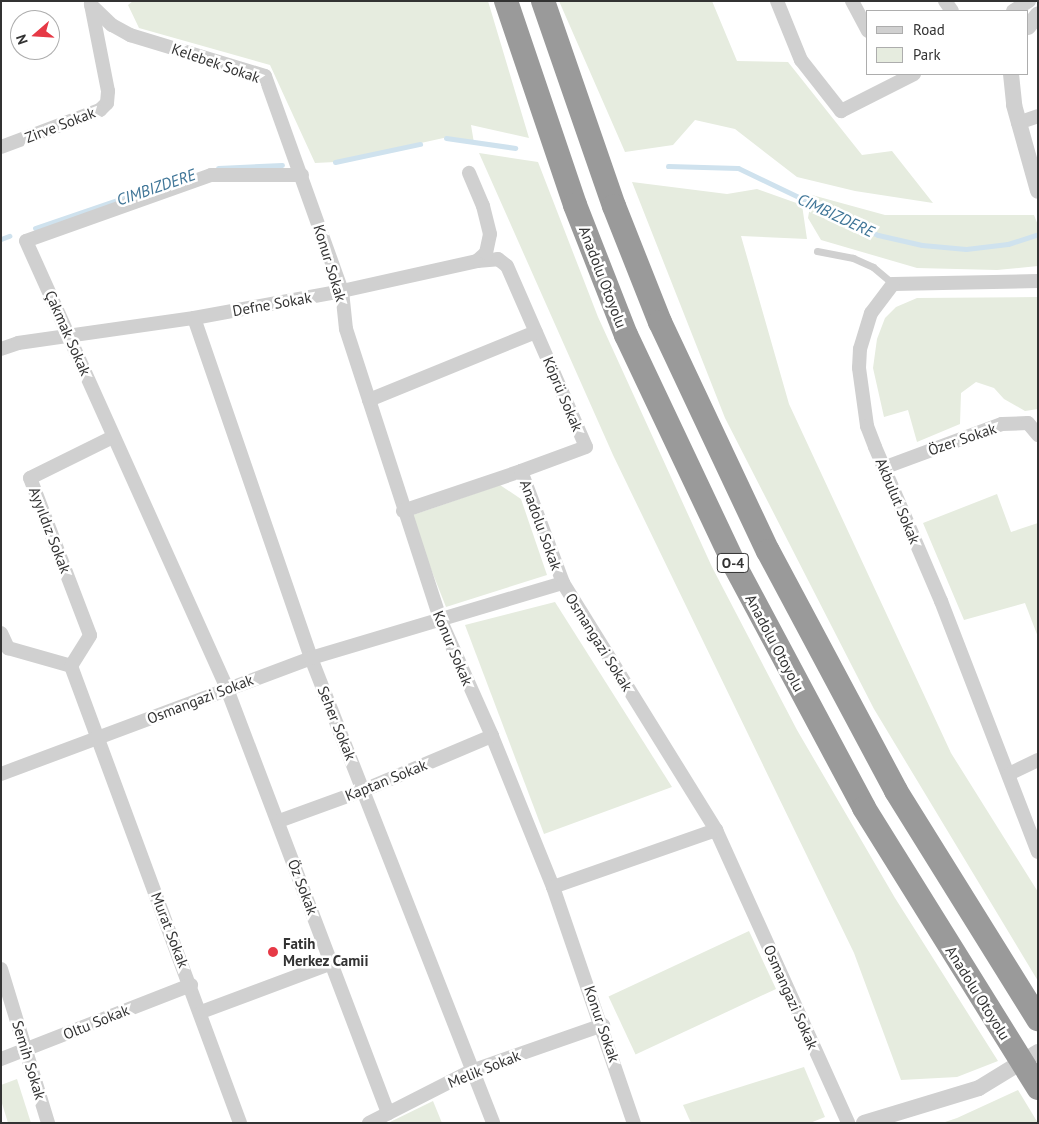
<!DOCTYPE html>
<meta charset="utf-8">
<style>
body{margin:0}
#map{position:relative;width:1039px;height:1124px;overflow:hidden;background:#fff;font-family:"PT Sans",sans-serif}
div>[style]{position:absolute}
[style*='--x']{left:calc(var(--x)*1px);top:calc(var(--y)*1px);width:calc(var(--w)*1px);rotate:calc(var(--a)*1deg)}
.green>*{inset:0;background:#e6ecdf;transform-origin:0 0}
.stream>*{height:5px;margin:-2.5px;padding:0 2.5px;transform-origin:2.5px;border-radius:2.5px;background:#cfe2ee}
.service>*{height:7px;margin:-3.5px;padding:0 3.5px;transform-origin:3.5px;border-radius:3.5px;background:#d0d0d0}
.minor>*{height:14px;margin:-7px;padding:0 7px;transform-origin:7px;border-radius:7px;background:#d0d0d0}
.tertiary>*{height:16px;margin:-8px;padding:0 8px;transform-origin:8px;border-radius:8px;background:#d0d0d0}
.motorway>*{height:24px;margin:-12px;padding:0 12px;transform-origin:12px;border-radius:12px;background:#9a9a9a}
.dots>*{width:14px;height:14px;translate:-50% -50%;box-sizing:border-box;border:2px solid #fff;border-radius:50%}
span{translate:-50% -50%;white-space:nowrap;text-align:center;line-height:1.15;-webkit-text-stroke:5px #fff;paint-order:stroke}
.shield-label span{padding:1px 4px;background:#fff;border:1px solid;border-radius:4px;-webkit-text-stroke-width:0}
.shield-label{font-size:14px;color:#333;font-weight:700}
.street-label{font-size:15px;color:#333}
.poi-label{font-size:15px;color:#333;font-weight:700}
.left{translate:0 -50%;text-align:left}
.water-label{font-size:16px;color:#3f7597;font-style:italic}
.frame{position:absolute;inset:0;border:2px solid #333;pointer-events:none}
.legend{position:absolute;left:866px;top:10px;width:162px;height:65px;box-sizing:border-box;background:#fff;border:1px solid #adadad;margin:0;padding:6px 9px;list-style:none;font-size:15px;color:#333}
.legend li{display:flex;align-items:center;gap:10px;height:25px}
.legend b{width:25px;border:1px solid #adadad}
.north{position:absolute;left:10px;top:10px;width:50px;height:50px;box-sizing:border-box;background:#fff;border:1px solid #adadad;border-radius:50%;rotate:251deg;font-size:14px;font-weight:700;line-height:20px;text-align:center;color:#333}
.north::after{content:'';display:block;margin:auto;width:18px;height:22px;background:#e63946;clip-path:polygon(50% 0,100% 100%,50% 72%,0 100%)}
</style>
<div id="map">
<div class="green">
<i style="clip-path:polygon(133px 1px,488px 1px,529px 138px,471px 125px,474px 143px,448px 137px,335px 162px,315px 163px,270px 65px,139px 28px,128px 5px)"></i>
<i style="clip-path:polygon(559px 1px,712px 1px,737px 61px,788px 62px,862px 155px,892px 151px,933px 203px,855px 191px,797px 177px,735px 129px,695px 120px,673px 145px,625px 152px)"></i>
<i style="clip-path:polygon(479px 153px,538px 162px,598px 317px,712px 567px,797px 730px,895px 898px,998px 1061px,957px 1077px,901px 1080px,854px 953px,613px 455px)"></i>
<i style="clip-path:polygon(632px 182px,727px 194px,757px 189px,802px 205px,807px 239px,741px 236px,789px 404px,951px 753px,1038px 892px,1038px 981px,874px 709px,725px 418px)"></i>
<i style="clip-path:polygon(812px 195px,885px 215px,1034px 215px,1038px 225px,1038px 266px,997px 270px,917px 268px,821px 240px,808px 218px)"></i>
<i style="clip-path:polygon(1038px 297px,1038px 409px,1025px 411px,1004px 399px,994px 388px,976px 382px,961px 393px,960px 424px,917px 442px,908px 410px,884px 417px,873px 368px,877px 339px,885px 318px,896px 307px,917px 298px)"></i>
<i style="clip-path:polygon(500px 485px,521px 499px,547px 575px,446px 607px,410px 516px)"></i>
<i style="clip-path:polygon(997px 494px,1011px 532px,1038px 523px,1038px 637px,1025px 603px,964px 620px,923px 523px)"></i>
<i style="clip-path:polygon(555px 602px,672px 787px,544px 834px,465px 625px)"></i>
<i style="left:749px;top:931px;width:64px;height:155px;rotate:65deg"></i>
<i style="clip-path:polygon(804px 1067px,825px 1117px,810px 1123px,691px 1123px,683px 1105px)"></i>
<i style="clip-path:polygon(17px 1079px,31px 1123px,8px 1123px,1px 1100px,1px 1085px)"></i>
<i style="clip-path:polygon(1018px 1090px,1038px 1123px,942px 1123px,957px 1118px)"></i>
<i style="clip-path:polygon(433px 1101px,442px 1123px,388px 1123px)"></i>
</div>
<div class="stream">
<i style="--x:446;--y:138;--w:70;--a:8.2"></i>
<i style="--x:335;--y:162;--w:87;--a:-12"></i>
<i style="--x:668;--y:166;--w:70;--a:1.6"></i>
<i style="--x:738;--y:168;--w:155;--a:25.6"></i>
<i style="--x:878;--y:235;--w:45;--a:12.8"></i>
<i style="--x:922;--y:245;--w:44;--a:5.2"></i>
<i style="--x:966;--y:249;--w:42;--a:-6.8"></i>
<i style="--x:1008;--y:244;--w:32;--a:-18"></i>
<i style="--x:218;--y:168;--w:64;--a:-2.7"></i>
<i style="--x:35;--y:228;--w:136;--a:-18.8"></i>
<i style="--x:1;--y:239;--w:9;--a:-21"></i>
</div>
<div class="service">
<i style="--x:817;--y:251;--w:37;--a:11"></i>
<i style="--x:853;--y:258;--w:22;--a:24"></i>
<i style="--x:873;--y:267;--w:26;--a:40"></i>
</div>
<div class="minor">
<i style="--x:777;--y:1;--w:64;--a:67.9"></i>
<i style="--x:801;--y:60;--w:65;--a:51.9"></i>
<i style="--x:841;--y:111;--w:82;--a:-26.9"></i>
<i style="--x:852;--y:1;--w:34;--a:62"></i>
<i style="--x:945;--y:1;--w:12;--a:55"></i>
<i style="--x:91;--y:5;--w:29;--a:44"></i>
<i style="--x:112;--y:25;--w:21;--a:29"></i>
<i style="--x:130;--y:35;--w:141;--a:16.9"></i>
<i style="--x:265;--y:76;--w:228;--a:70.3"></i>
<i style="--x:342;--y:291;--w:38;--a:84"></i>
<i style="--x:346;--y:329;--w:305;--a:72"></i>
<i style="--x:440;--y:619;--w:128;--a:66"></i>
<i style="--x:492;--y:736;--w:163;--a:68"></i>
<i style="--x:553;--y:887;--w:250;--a:71.1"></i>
<i style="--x:1013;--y:11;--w:19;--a:-32"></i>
<i style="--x:1018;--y:123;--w:21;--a:-19"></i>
<i style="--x:1;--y:147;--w:106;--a:-20.5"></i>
<i style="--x:100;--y:110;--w:10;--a:-45"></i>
<i style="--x:107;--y:103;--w:12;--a:-85"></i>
<i style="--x:108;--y:91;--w:89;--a:-101.1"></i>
<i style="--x:302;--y:175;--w:91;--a:180"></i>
<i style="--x:211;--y:175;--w:196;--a:160.4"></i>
<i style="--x:26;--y:241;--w:491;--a:65.8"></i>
<i style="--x:227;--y:689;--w:454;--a:69.2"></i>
<i style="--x:477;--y:261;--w:21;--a:-5"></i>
<i style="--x:498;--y:259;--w:11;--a:38"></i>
<i style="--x:507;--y:266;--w:197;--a:66.4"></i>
<i style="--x:586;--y:447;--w:69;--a:159.7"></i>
<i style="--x:1038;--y:281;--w:145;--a:178.8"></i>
<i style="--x:893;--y:284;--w:36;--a:127"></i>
<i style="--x:871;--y:313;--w:38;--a:107"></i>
<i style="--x:860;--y:349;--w:19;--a:93"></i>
<i style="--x:859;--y:368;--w:59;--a:82.1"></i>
<i style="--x:867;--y:426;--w:22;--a:69"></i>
<i style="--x:875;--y:447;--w:168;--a:66.8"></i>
<i style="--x:941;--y:601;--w:269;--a:68.9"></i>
<i style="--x:194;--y:318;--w:360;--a:71"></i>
<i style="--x:311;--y:658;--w:499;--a:68.6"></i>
<i style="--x:1;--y:349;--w:18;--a:-19"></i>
<i style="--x:18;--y:343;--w:178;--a:-8.1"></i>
<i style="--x:194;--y:318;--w:150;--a:-10.3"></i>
<i style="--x:342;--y:291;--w:138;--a:-12.5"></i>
<i style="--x:477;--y:261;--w:12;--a:-42"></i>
<i style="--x:486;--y:253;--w:19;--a:-78"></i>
<i style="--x:490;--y:234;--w:29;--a:-104"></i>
<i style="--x:483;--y:206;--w:36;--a:-113"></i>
<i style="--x:369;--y:400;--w:180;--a:-22.2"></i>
<i style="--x:883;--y:468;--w:127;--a:-20.3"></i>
<i style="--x:1002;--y:424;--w:26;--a:-2"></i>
<i style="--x:1028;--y:423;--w:16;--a:50"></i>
<i style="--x:403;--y:511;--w:125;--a:-18.7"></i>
<i style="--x:521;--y:471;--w:120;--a:69.4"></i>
<i style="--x:1;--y:633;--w:17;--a:65"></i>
<i style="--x:8;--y:648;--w:66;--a:15.9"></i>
<i style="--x:71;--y:666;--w:487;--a:69.7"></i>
<i style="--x:71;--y:666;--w:36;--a:-58"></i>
<i style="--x:90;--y:635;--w:168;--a:-110.9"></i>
<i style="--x:30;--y:478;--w:93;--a:-26.3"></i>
<i style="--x:1;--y:774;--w:331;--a:-20.5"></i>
<i style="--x:311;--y:658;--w:263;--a:-16.6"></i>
<i style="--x:563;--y:583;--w:291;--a:58.2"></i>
<i style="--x:716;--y:830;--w:321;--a:65.7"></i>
<i style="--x:1009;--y:774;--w:32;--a:-26"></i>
<i style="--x:279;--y:821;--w:90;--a:-20"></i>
<i style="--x:364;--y:790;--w:139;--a:-22.9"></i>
<i style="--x:553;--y:887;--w:173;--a:-19.3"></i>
<i style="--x:1;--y:969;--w:161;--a:73"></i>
<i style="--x:201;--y:1012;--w:140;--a:-20.5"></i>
<i style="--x:1;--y:1059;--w:204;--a:-21.3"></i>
<i style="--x:369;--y:1123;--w:114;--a:-27"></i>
<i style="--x:471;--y:1071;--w:140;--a:-19.2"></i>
</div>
<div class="tertiary">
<i style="--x:1028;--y:27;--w:16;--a:-52"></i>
<i style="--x:1011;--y:74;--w:31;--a:84"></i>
<i style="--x:1014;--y:105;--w:89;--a:74.4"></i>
<i style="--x:864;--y:1123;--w:120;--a:-16.9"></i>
<i style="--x:979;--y:1088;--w:69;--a:-31.4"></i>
</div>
<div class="motorway">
<i style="--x:506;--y:1;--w:215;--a:71.3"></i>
<i style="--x:575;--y:205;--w:140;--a:68.6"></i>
<i style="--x:626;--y:335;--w:255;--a:64.7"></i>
<i style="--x:735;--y:566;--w:274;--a:61.9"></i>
<i style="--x:864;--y:808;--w:330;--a:58.1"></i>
<i style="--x:543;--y:1;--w:217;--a:70.9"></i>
<i style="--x:614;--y:206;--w:125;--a:68.4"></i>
<i style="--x:660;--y:322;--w:253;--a:64.8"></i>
<i style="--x:768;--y:551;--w:272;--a:61.9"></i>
<i style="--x:896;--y:791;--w:269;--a:58.1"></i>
</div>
<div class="dots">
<i style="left:273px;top:952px;background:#e63946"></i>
</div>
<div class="shield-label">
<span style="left:733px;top:563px">O-4</span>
</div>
<div class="street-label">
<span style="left:216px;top:63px;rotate:19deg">Kelebek Sokak</span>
<span style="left:60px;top:125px;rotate:-21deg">Zirve Sokak</span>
<span style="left:330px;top:263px;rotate:73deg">Konur Sokak</span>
<span style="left:603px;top:277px;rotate:69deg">Anadolu Otoyolu</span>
<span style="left:272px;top:304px;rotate:-10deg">Defne Sokak</span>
<span style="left:68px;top:333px;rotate:66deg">Çakmak Sokak</span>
<span style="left:563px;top:394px;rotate:67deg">Köprü Sokak</span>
<span style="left:962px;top:439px;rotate:-19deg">Özer Sokak</span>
<span style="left:898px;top:501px;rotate:67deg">Akbulut Sokak</span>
<span style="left:541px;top:525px;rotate:70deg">Anadolu Sokak</span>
<span style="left:50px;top:530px;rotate:69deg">Ayyıldız Sokak</span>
<span style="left:599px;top:642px;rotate:58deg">Osmangazi Sokak</span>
<span style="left:775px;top:643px;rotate:62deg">Anadolu Otoyolu</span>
<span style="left:453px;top:648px;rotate:67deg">Konur Sokak</span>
<span style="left:200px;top:699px;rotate:-21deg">Osmangazi Sokak</span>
<span style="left:337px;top:723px;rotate:68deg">Seher Sokak</span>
<span style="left:386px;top:780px;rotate:-22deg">Kaptan Sokak</span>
<span style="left:303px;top:887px;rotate:69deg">Öz Sokak</span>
<span style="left:170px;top:930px;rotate:69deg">Murat Sokak</span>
<span style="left:978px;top:993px;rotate:58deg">Anadolu Otoyolu</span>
<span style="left:791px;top:997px;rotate:66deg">Osmangazi Sokak</span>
<span style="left:96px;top:1022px;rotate:-22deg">Oltu Sokak</span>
<span style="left:602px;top:1024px;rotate:71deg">Konur Sokak</span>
<span style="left:29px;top:1060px;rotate:73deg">Semih Sokak</span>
<span style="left:484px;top:1069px;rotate:-22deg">Melik Sokak</span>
</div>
<div class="poi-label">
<span class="left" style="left:283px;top:952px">Fatih<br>Merkez Camii</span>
</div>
<div class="water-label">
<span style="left:156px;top:187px;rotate:-19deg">CIMBIZDERE</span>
<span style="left:836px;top:215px;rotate:25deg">CIMBIZDERE</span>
</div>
<div class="frame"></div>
<ul class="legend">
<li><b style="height:6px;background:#d0d0d0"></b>Road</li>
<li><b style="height:14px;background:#e6ecdf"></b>Park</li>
</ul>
<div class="north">N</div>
</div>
